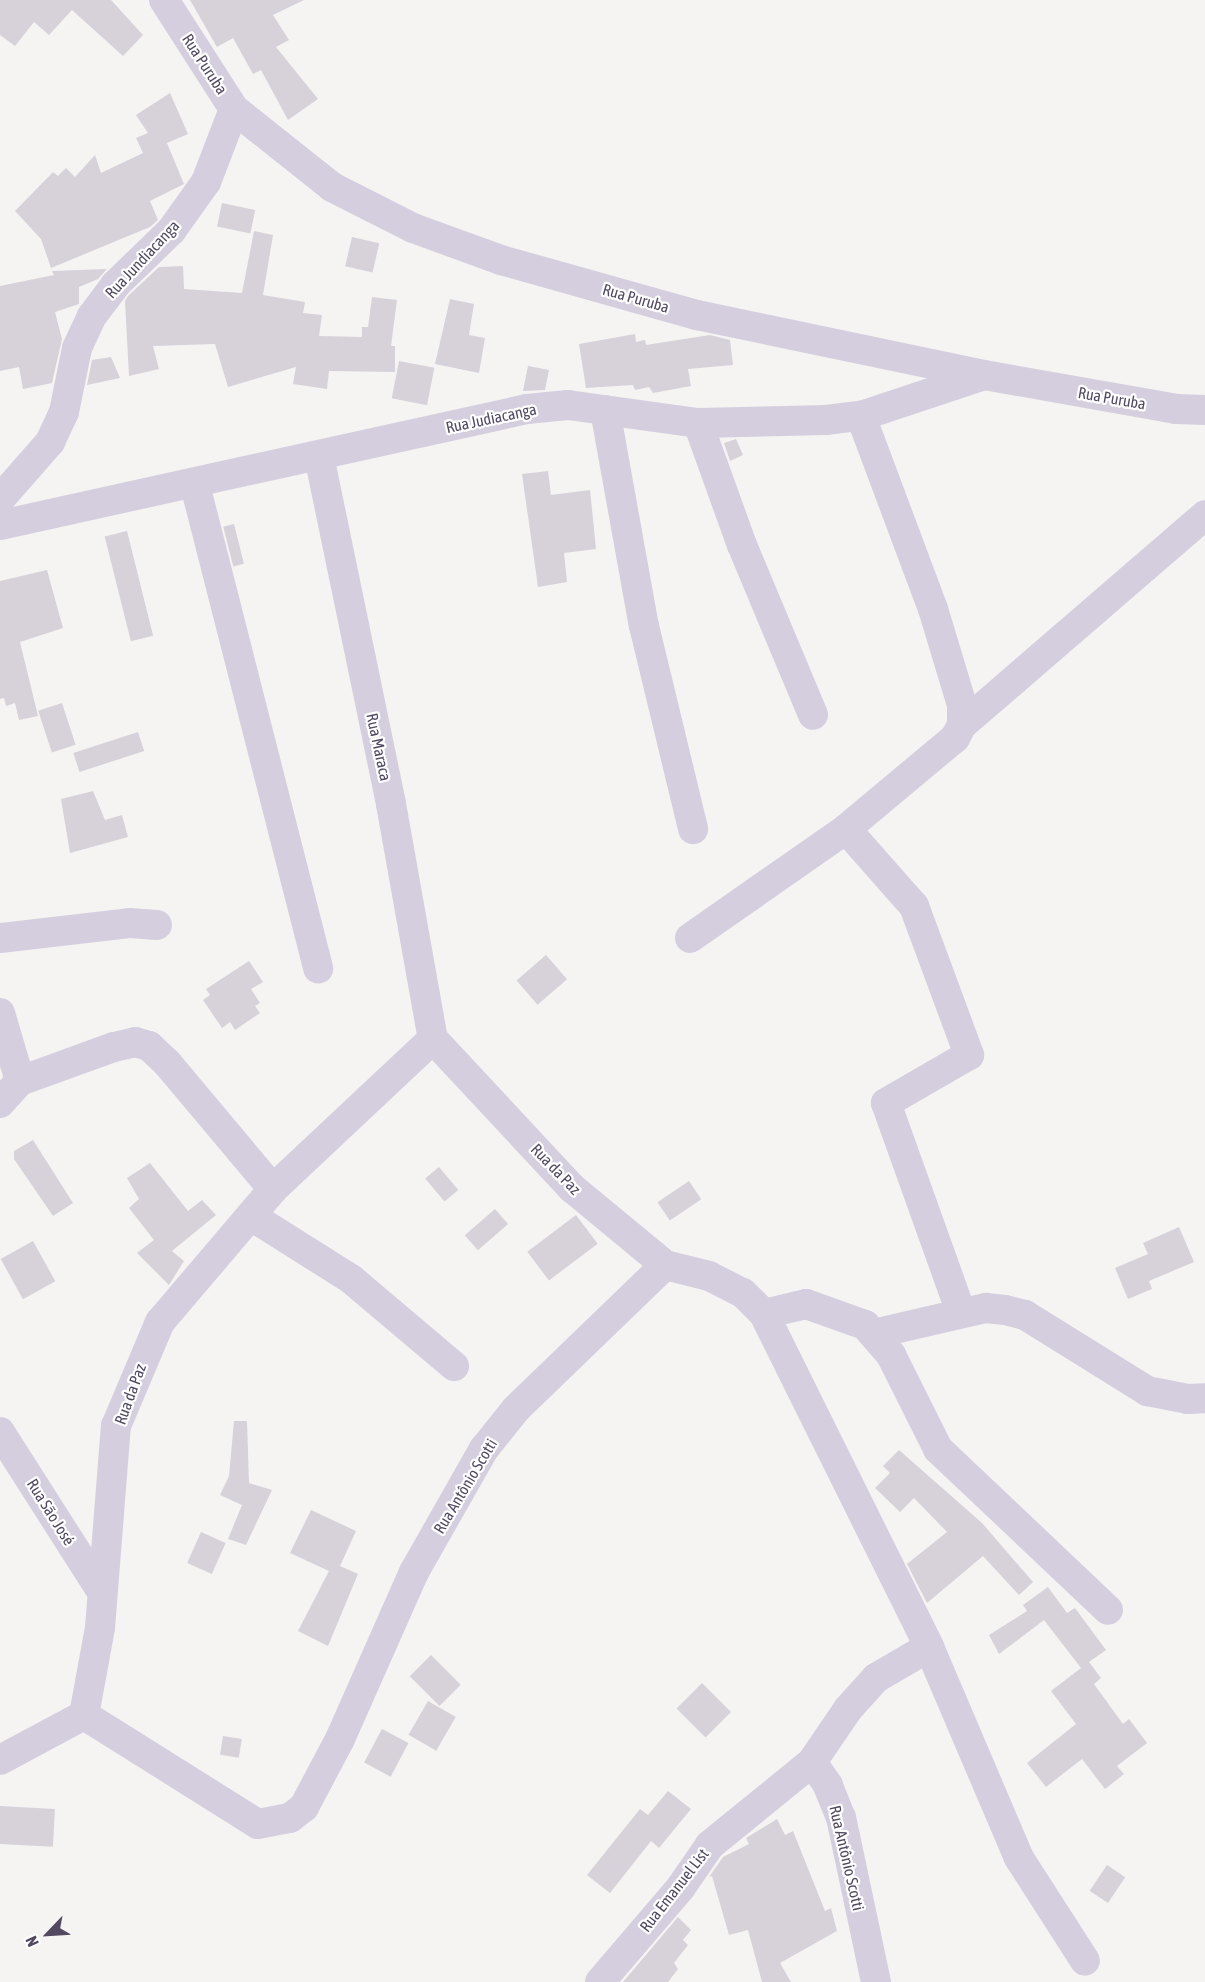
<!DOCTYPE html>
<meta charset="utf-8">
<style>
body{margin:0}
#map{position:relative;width:1205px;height:1982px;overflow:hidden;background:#f5f4f2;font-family:"Asap Condensed",sans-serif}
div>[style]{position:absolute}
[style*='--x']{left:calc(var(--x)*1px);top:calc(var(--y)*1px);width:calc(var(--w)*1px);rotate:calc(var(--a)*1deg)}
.building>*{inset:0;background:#d7d1da;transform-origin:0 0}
.minor>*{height:30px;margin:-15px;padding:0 15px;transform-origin:15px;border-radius:15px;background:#d5cedf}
span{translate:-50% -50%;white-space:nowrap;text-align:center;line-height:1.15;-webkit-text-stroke:4.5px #fff;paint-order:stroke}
.street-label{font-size:16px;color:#524961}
.north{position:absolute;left:18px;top:1904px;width:60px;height:60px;-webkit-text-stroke:4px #fff;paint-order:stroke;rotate:245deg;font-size:16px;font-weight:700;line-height:24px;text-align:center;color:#524961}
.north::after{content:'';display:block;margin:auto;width:21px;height:27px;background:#524961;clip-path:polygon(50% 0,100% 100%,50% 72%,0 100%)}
</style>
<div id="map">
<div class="building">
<i style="clip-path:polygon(0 0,111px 0,143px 35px,123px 56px,72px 10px,49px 35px,34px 22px,15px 46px,0 35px)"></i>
<i style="clip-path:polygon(190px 0,304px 0,273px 15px,289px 40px,276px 47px,318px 99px,288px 120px,261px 70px,253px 74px,233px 38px,217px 47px)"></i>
<i style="clip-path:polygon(170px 93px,188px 134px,167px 143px,184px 184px,150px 201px,158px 220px,150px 227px,51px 268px,41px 239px,15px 211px,53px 172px,58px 176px,66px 168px,75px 177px,95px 155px,101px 173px,143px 153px,136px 138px,148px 133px,136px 115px)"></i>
<i style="left:222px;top:203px;width:34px;height:24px;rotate:12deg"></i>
<i style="clip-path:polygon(254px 231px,273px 235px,263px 295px,305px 302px,303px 313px,322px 315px,319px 336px,362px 337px,362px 327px,368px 327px,372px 297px,397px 300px,391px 346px,395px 346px,395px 372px,329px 371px,327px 389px,293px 384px,296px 367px,228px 387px,215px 344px,153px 346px,159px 369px,129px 376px,125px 301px,128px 296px,159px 267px,183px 266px,184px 289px,242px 293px)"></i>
<i style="left:352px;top:237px;width:28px;height:30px;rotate:13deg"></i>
<i style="clip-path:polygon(107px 269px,98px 279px,79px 287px,79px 304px,55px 312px,62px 339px,52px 383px,23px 389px,19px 367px,0 371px,0 286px,54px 275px,52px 271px)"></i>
<i style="clip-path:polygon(450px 299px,474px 304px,469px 335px,485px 338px,479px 373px,435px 364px)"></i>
<i style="clip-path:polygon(635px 334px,636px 342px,645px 340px,646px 345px,710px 335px,730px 340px,733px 365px,688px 369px,691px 386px,653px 393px,649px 387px,635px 390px,633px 385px,586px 388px,579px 344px)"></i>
<i style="clip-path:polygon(111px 357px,120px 378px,87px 385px,92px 360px)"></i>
<i style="left:399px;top:361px;width:36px;height:38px;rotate:11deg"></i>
<i style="clip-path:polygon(528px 366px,549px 370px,545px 390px,523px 391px)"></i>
<i style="clip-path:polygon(736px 439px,743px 455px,730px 461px,724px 443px)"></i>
<i style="clip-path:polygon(548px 471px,551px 495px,590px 490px,596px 549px,564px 553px,567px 582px,538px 587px,522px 474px)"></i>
<i style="left:234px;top:524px;width:41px;height:11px;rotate:76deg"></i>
<i style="left:127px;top:531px;width:108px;height:23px;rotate:76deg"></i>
<i style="clip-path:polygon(47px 570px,63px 628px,20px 642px,38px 716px,19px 720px,15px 703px,6px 706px,4px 698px,0 699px,0 581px)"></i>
<i style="left:62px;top:703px;width:44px;height:25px;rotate:72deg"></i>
<i style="left:138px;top:732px;width:20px;height:68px;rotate:72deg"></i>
<i style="clip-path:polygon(93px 791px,105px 820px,122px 815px,128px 837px,70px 853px,61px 799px)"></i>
<i style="left:546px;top:955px;width:32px;height:39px;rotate:49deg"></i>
<i style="clip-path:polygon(249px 961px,263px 982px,251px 989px,260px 1003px,255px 1006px,260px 1013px,235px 1030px,230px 1022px,222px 1028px,203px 1000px,210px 995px,206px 989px)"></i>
<i style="clip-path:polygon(33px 1140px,73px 1203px,53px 1216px,14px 1159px,14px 1151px)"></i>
<i style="clip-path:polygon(150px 1163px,188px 1211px,202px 1200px,216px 1215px,172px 1251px,184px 1261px,169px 1285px,137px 1253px,154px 1240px,129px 1208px,139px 1199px,127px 1178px)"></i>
<i style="left:439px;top:1167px;width:30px;height:18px;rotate:50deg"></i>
<i style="left:689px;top:1181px;width:22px;height:38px;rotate:56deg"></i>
<i style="left:495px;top:1209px;width:20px;height:40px;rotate:49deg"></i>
<i style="left:576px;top:1215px;width:36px;height:61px;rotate:53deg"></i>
<i style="clip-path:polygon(1179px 1227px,1194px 1262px,1149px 1281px,1152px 1289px,1128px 1299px,1115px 1268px,1148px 1254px,1143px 1243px)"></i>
<i style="left:33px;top:1241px;width:46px;height:37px;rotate:61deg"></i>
<i style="clip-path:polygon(234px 1421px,247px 1421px,249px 1483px,272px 1490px,246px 1545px,228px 1539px,242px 1505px,220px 1495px,229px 1476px)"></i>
<i style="clip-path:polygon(899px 1450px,982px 1523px,1033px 1582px,1019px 1595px,983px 1556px,927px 1603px,907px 1564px,947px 1532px,914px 1498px,900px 1512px,875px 1488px,890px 1473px,883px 1466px)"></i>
<i style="clip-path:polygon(311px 1510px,356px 1531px,340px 1566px,358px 1574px,328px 1646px,298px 1631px,329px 1571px,290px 1553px)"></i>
<i style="left:201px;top:1532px;width:27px;height:34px;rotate:24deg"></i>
<i style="clip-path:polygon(1048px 1587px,1067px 1613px,1075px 1608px,1106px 1650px,1089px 1662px,1101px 1678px,1094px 1684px,1123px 1724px,1129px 1719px,1147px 1743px,1117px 1766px,1124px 1774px,1105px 1789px,1082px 1759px,1046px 1787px,1027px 1763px,1076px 1724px,1051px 1691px,1081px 1668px,1044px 1620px,999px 1654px,989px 1635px,1027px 1611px,1023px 1605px)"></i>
<i style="left:431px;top:1655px;width:42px;height:30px;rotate:45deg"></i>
<i style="left:702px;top:1683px;width:41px;height:36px;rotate:45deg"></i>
<i style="left:428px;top:1701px;width:32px;height:39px;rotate:30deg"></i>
<i style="left:382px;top:1729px;width:30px;height:38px;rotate:28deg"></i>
<i style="left:223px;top:1736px;width:19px;height:19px;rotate:9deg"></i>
<i style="clip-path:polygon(668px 1791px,691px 1809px,659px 1848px,651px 1841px,610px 1893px,587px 1875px,640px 1809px,648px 1815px)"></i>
<i style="left:0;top:1806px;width:55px;height:38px;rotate:3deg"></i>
<i style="clip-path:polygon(777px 1819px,785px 1835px,793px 1831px,825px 1911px,831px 1908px,837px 1931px,780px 1963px,791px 1982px,762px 1982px,748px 1930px,729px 1935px,712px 1876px,709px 1877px,723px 1857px,749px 1844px,746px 1838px)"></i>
<i style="left:1107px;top:1865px;width:22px;height:31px;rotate:34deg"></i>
<i style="clip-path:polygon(678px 1917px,691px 1930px,683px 1940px,688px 1945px,674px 1963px,678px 1969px,668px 1982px,623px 1982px)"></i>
</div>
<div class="minor">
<i style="--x:164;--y:0;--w:130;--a:57.3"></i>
<i style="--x:234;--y:109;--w:125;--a:38.5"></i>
<i style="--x:332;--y:187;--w:91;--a:26.8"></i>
<i style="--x:413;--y:228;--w:94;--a:20"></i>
<i style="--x:501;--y:260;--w:204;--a:15.7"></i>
<i style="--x:697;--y:315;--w:293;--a:11.8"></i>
<i style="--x:984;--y:375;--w:195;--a:10"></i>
<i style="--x:1176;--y:409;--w:29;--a:2"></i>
<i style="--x:605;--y:410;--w:219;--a:79.8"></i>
<i style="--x:644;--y:626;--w:209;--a:76.4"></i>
<i style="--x:698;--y:423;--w:130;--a:70.2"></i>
<i style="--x:742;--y:545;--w:184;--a:67.3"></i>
<i style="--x:319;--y:456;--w:355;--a:78.3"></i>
<i style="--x:391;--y:804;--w:239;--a:79.9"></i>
<i style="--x:195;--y:485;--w:499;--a:75.7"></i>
<i style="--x:0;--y:499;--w:76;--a:-48.7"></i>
<i style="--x:50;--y:442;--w:33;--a:-65"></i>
<i style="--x:64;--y:412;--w:65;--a:-78.5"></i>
<i style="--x:77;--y:348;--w:35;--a:-65"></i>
<i style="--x:92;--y:316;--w:39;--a:-53"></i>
<i style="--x:115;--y:285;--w:78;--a:-44"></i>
<i style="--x:171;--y:231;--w:60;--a:-54.5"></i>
<i style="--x:206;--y:182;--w:78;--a:-69"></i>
<i style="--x:0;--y:525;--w:540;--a:-12.41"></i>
<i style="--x:527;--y:409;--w:41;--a:-5.6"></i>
<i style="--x:568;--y:405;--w:131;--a:7.9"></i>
<i style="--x:698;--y:423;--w:128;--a:-1.3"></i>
<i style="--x:826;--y:420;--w:35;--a:-7"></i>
<i style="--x:861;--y:416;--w:126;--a:-18.4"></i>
<i style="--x:962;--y:725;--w:321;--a:-40.8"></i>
<i style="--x:846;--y:829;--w:103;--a:48.6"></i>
<i style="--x:914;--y:906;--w:159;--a:69.7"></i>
<i style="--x:969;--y:1055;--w:96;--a:150"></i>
<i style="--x:886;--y:1103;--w:223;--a:70.3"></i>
<i style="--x:0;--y:938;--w:130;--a:-6.6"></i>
<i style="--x:129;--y:923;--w:28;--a:4"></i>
<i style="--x:690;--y:938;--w:190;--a:-34.9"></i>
<i style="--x:846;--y:829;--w:142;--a:-39.9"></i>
<i style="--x:955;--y:738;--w:15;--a:-62"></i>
<i style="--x:962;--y:725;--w:20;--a:-90"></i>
<i style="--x:962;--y:705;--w:100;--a:-106.8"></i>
<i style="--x:933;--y:609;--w:206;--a:-110.5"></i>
<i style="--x:0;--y:1013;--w:71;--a:73.6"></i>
<i style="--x:0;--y:1103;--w:30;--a:-48"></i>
<i style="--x:20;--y:1081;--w:100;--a:-19.9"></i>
<i style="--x:114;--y:1047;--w:22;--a:-13"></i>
<i style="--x:135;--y:1042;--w:15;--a:16"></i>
<i style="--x:149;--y:1046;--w:26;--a:43"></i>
<i style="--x:168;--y:1064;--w:163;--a:50"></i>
<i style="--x:251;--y:1216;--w:118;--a:32.2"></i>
<i style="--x:351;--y:1279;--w:135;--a:40.2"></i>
<i style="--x:764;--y:1314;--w:43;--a:-13.4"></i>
<i style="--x:806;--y:1304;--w:63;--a:19.6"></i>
<i style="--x:865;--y:1325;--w:40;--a:49"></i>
<i style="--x:891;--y:1355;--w:105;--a:63.4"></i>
<i style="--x:938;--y:1449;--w:234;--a:43.4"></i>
<i style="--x:873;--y:1334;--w:116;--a:-13"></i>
<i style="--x:986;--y:1308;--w:19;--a:6"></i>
<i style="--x:1005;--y:1310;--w:21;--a:14"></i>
<i style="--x:1025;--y:1315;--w:144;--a:31.9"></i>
<i style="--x:1147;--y:1391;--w:42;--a:11"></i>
<i style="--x:1188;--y:1399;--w:17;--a:-3"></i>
<i style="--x:0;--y:1432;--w:190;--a:57.5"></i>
<i style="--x:84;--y:1715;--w:205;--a:32.1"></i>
<i style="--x:258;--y:1824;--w:33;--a:-11"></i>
<i style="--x:290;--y:1818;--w:18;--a:-38"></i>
<i style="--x:304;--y:1807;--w:77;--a:-62.1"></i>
<i style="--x:340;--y:1739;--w:183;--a:-66.1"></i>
<i style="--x:414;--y:1572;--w:142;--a:-60.4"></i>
<i style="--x:484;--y:1449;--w:51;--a:-51.3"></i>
<i style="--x:516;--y:1409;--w:207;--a:-44"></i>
<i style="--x:665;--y:1265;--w:45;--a:14"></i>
<i style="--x:709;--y:1276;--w:38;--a:27"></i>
<i style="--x:743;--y:1293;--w:30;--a:45"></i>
<i style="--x:764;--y:1314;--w:372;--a:63.6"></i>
<i style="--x:929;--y:1647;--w:229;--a:66.9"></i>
<i style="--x:1019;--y:1858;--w:122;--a:57.3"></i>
<i style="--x:84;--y:1715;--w:88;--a:-79.6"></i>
<i style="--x:100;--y:1628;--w:203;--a:-85.5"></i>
<i style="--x:116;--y:1426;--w:113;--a:-67.1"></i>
<i style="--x:160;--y:1322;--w:175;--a:-49.6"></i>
<i style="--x:273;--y:1189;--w:219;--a:-43.2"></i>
<i style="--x:433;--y:1039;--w:204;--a:47"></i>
<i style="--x:572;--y:1188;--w:121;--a:39.6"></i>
<i style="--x:0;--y:1760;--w:95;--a:-28.2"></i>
<i style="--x:600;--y:1982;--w:125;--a:-49.5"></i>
<i style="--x:681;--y:1887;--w:51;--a:-55.4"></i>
<i style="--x:710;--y:1845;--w:132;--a:-39.1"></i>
<i style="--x:876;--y:1982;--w:168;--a:-102"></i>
<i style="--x:841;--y:1818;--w:35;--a:-112"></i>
<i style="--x:828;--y:1785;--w:28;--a:-125"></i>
<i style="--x:812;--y:1762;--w:64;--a:-55.8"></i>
<i style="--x:848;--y:1709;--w:42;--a:-47.9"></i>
<i style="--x:876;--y:1678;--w:61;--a:-30.3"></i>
</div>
<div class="street-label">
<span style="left:205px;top:64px;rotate:57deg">Rua Puruba</span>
<span style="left:142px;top:259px;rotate:-47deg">Rua Jundiacanga</span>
<span style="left:636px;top:298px;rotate:16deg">Rua Puruba</span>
<span style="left:1112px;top:398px;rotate:10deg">Rua Puruba</span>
<span style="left:491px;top:418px;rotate:-12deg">Rua Judiacanga</span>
<span style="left:379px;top:747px;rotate:78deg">Rua Maraca</span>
<span style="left:556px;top:1169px;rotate:46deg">Rua da Paz</span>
<span style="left:130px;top:1394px;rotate:-70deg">Rua da Paz</span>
<span style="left:465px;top:1486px;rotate:-59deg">Rua Antônio Scotti</span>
<span style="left:51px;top:1512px;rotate:58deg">Rua São José</span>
<span style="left:847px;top:1858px;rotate:77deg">Rua Antônio Scotti</span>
<span style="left:674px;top:1890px;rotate:-52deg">Rua Emanuel List</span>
</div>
<div class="north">N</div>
</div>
